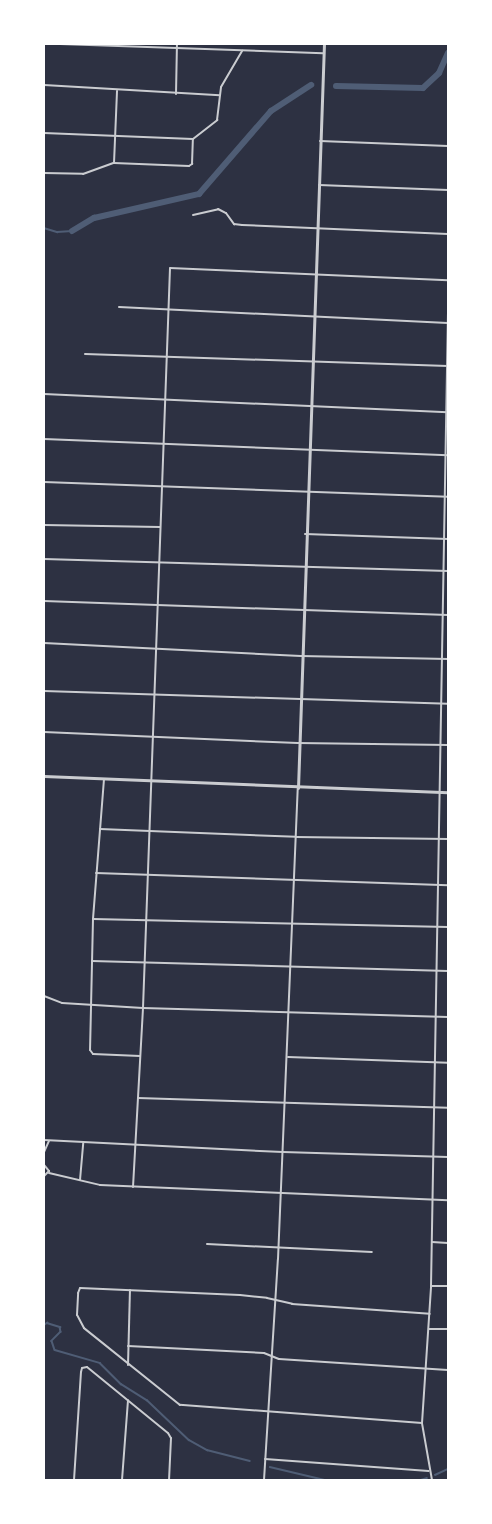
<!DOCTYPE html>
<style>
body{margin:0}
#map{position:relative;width:492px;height:1524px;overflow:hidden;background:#2d3142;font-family:"PT Sans",sans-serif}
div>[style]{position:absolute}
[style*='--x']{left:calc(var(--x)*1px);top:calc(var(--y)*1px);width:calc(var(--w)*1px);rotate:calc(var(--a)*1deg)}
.stream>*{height:1.5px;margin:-0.75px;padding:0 0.75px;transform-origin:0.75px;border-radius:0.75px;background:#4f5d75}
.canal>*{height:6px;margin:-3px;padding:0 3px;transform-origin:3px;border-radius:3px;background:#4f5d75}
.minor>*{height:2px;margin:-1px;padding:0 1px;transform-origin:1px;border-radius:1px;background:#caccd0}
.tertiary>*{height:3px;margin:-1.5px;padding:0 1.5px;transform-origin:1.5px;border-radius:1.5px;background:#caccd0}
span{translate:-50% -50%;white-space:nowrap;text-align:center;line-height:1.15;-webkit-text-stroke:5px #fff;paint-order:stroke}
.frame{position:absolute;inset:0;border:45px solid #fff;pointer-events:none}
</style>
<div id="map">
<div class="stream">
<i style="--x:44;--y:228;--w:14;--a:17"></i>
<i style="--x:57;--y:232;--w:15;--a:-4"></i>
<i style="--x:44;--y:1325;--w:4;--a:-34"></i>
<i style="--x:47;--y:1323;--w:14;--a:17"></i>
<i style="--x:60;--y:1327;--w:5;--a:79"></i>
<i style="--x:61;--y:1332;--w:13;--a:135"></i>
<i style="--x:52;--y:1341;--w:9;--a:72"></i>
<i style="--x:55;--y:1350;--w:47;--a:16.1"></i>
<i style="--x:100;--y:1363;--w:30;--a:45"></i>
<i style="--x:121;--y:1384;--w:31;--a:32"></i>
<i style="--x:147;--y:1400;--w:58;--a:43.6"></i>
<i style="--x:189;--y:1440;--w:21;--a:29"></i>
<i style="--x:207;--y:1450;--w:44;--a:14.3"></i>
<i style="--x:270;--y:1467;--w:57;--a:13.3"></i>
<i style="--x:435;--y:1475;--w:14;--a:-25"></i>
<i style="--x:421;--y:1480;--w:6;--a:-18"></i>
</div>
<div class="canal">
<i style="--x:336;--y:86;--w:87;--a:1.3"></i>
<i style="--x:423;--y:88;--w:22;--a:-43"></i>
<i style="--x:439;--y:73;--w:22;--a:-66"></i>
<i style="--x:72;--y:231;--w:26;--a:-31"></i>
<i style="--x:94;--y:218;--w:108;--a:-12.9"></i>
<i style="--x:199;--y:194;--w:110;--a:-49.1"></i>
<i style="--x:271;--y:111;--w:48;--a:-33"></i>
</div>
<div class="minor">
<i style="--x:60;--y:44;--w:263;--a:2"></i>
<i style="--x:44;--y:85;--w:176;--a:3.3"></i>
<i style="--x:176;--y:94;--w:50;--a:-88.9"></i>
<i style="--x:44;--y:133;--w:149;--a:2.3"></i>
<i style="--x:193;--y:139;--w:31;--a:-38"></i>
<i style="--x:217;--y:120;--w:33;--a:-83"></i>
<i style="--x:221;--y:87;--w:42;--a:-59.7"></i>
<i style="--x:320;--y:141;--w:128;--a:2.2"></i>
<i style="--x:114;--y:163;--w:72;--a:-87.6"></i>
<i style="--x:44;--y:173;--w:39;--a:1"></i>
<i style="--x:83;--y:174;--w:33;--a:-20"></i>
<i style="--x:114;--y:163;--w:75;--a:2.3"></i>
<i style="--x:189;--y:166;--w:4;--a:-34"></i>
<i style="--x:192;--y:164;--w:25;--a:-88"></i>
<i style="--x:319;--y:185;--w:129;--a:2.2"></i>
<i style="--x:193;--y:215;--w:26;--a:-13"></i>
<i style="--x:218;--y:209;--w:9;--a:27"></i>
<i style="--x:226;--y:213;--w:14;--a:54"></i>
<i style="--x:234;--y:224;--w:8;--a:7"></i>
<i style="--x:242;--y:225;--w:206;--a:2.5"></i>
<i style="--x:119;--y:307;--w:329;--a:2.8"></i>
<i style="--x:85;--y:354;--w:363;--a:1.9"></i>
<i style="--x:44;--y:394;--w:404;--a:2.6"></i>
<i style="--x:44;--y:439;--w:404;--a:2.3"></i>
<i style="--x:44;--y:482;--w:404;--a:2.1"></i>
<i style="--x:44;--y:525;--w:116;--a:1"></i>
<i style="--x:305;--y:534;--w:143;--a:2"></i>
<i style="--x:44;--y:559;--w:404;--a:1.7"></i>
<i style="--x:44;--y:601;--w:404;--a:2"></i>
<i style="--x:44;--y:643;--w:257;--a:2.9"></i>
<i style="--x:301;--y:656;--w:147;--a:1.2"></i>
<i style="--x:44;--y:691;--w:404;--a:1.8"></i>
<i style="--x:44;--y:732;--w:254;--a:2.5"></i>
<i style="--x:298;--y:743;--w:150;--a:0.8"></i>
<i style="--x:104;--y:779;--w:140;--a:94.5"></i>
<i style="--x:93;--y:919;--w:131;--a:91.3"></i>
<i style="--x:90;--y:1050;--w:5;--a:53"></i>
<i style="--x:93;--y:1054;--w:47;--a:2.4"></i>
<i style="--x:100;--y:829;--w:196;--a:2.3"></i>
<i style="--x:296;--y:837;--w:152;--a:0.8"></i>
<i style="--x:96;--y:873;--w:352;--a:2"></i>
<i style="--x:93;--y:919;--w:355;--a:1.3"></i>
<i style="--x:92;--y:961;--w:356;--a:1.6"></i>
<i style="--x:44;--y:996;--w:19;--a:21"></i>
<i style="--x:62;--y:1003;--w:81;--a:3.5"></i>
<i style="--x:143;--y:1008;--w:305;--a:1.7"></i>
<i style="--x:288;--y:1057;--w:160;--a:2.1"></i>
<i style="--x:138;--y:1098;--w:310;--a:1.8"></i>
<i style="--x:44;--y:1140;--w:239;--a:2.9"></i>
<i style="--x:283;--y:1152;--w:165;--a:1.7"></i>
<i style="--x:44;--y:1152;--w:12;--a:-66"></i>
<i style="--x:44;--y:1165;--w:8;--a:50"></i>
<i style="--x:49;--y:1171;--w:7;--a:135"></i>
<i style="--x:49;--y:1173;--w:52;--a:13.2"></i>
<i style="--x:100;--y:1185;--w:348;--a:2.5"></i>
<i style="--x:80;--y:1180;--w:38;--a:-85"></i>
<i style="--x:133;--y:1187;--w:179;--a:-86.8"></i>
<i style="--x:143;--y:1008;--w:740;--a:-87.91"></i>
<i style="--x:170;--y:268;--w:278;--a:2.5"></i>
<i style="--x:432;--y:1242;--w:16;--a:4"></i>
<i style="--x:207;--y:1244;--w:165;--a:2.8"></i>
<i style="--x:431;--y:1286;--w:17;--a:0"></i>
<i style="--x:429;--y:1329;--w:19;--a:0"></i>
<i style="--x:128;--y:1346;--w:136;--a:2.9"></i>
<i style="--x:264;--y:1353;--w:16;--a:22"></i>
<i style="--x:279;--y:1359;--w:169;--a:3.7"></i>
<i style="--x:128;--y:1365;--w:75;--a:-88.5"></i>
<i style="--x:422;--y:1423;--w:243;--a:-175.7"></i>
<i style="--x:180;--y:1405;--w:123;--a:-141.3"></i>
<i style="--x:84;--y:1328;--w:15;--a:-118"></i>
<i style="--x:77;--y:1315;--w:22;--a:-87"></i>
<i style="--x:78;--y:1293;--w:5;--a:-68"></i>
<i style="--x:80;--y:1288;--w:160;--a:2.5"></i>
<i style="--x:240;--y:1295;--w:27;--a:6"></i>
<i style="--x:267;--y:1298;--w:26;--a:13"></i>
<i style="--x:292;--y:1304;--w:138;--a:4.1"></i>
<i style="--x:265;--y:1459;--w:164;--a:4.2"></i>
<i style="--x:74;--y:1480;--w:108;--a:-86.3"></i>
<i style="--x:81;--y:1372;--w:4;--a:-76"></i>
<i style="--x:82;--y:1368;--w:5;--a:-11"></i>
<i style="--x:87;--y:1367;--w:104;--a:39.2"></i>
<i style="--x:168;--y:1433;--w:6;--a:59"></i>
<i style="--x:171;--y:1438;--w:42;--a:92.7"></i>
<i style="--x:122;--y:1480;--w:80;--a:-85.7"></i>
<i style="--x:264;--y:1480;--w:221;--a:-86.4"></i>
<i style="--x:278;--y:1259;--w:471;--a:-87.6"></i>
<i style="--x:432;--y:1480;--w:58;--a:-100"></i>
<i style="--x:422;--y:1423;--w:137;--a:-86.2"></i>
<i style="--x:431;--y:1286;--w:972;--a:-89"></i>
</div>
<div class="tertiary">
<i style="--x:44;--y:776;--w:404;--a:2.3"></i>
<i style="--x:298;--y:788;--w:744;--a:-88"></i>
</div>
<div class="frame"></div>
</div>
